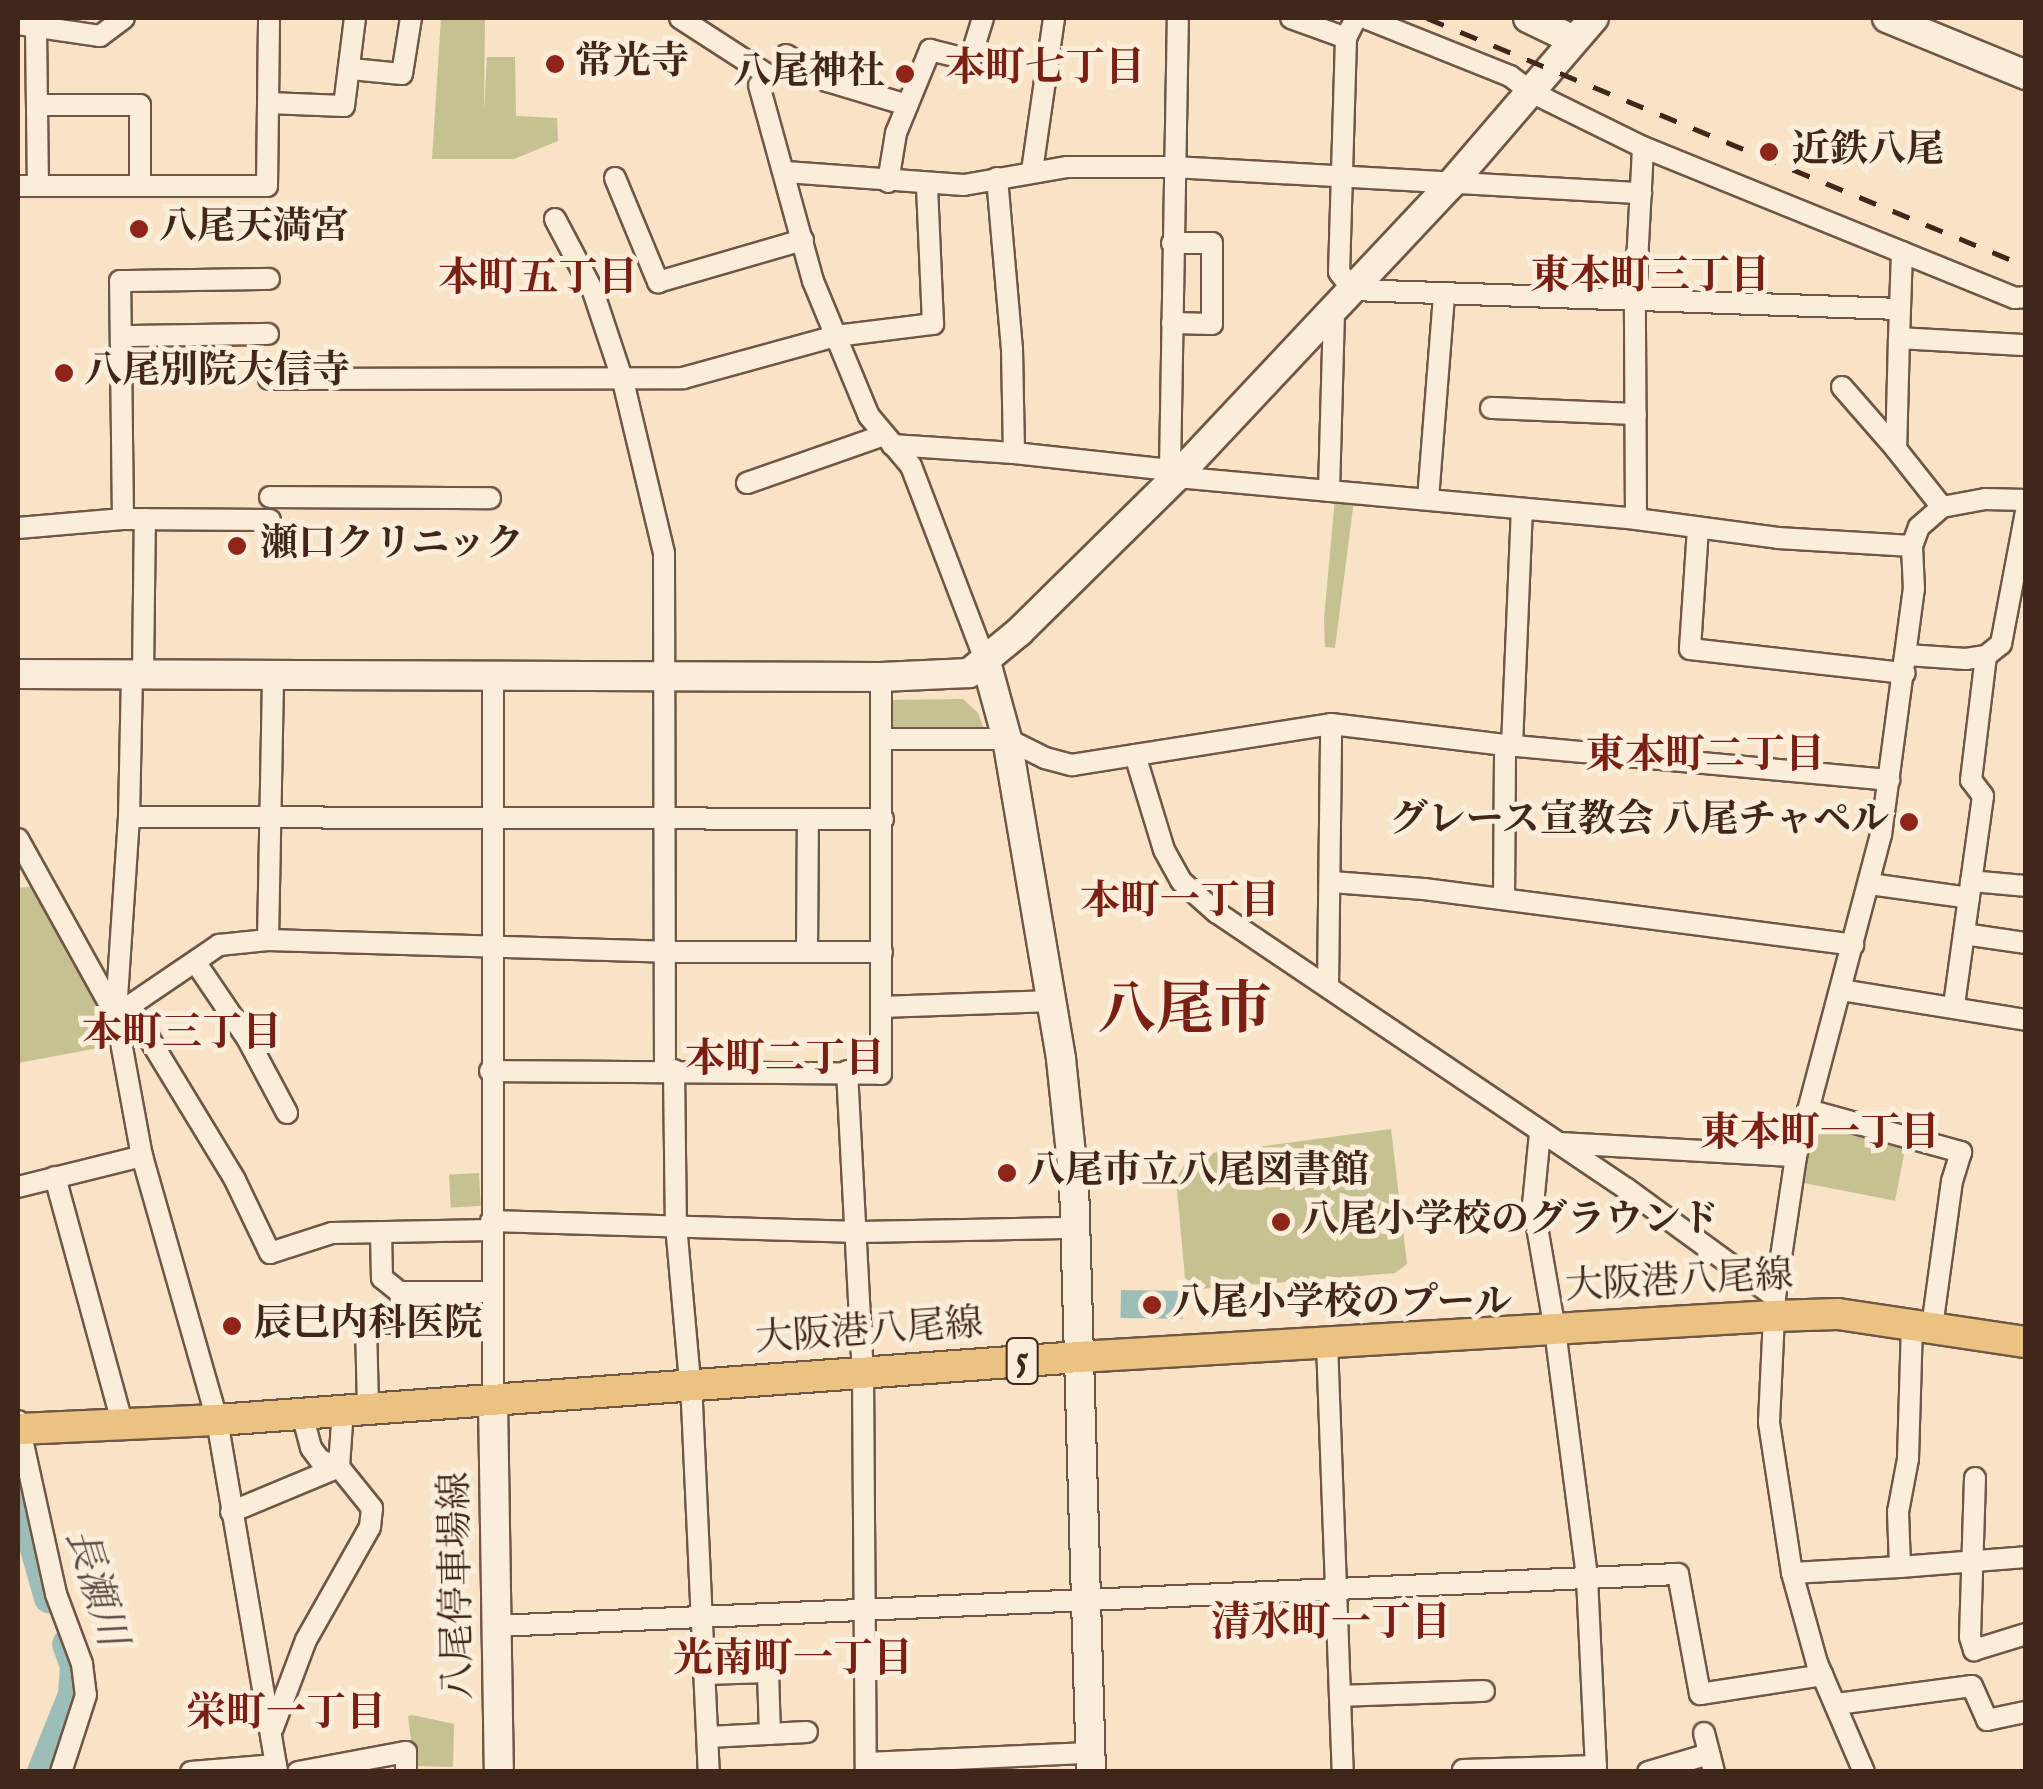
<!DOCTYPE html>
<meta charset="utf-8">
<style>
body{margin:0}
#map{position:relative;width:2043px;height:1789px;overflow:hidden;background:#f8e3c6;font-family:"IM FELL English","Noto Serif JP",serif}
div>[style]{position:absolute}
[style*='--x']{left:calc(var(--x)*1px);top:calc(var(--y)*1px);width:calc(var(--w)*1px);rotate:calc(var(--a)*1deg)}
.green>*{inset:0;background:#c5c190;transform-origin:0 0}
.water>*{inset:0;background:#9dbeb8;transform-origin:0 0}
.river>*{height:32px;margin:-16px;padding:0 16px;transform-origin:16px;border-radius:16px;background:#9dbeb8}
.roads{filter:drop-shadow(2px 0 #6f5645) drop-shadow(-2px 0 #6f5645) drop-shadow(0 2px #6f5645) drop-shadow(0 -2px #6f5645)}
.street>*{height:20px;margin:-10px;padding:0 10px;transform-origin:10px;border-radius:10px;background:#faedda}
.secondary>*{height:28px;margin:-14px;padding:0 14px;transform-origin:14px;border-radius:14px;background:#faedda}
.primary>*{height:30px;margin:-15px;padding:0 15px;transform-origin:15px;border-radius:15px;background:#ecc283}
.rail>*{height:5px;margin-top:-2.5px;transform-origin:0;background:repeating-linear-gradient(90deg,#41271a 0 18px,transparent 0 36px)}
.dots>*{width:28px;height:28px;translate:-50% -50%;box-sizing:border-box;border:5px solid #faedda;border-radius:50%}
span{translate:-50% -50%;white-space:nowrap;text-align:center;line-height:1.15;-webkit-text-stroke:10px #faedda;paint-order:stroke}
.shield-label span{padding:2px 8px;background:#faedda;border:2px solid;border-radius:8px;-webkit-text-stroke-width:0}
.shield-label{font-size:35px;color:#41271a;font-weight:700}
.poi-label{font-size:38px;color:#41271a;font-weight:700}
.left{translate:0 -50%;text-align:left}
.right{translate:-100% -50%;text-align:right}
.street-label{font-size:38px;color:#41271a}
.neighbourhood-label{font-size:40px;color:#7a1f14;font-weight:700}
.water-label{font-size:40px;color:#584d42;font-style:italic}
.town-label{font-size:58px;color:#7a1f14;font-weight:700}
.frame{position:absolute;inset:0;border:20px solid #41271a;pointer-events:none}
</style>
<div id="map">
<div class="green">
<i style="clip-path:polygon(441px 18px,485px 18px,484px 111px,487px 57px,515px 57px,516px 116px,557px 118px,558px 141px,514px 159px,432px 159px)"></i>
<i style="clip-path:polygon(1335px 498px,1354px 500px,1335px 648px,1325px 647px,1324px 619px)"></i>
<i style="clip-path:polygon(963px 699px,978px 713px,985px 732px,896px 732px,890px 725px,889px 700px)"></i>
<i style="clip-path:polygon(37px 886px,93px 996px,109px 1046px,18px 1063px,18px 888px)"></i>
<i style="left:1815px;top:1120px;width:94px;height:64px;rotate:11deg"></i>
<i style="clip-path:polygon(1391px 1129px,1407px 1264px,1395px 1273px,1200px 1289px,1185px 1278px,1176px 1179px,1190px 1156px)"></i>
<i style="left:479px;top:1173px;width:33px;height:30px;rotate:87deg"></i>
<i style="clip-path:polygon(412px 1715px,454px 1724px,453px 1767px,414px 1766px,408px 1716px)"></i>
</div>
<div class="water">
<i style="left:1121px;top:1290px;width:62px;height:28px;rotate:1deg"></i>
</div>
<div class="river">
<i style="--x:18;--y:1485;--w:117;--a:74.2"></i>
<i style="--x:43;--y:1772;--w:83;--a:-68.1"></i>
<i style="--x:74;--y:1695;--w:29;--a:-86"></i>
<i style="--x:76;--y:1666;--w:23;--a:-110"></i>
</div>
<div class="roads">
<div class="street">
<i style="--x:680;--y:18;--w:105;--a:32.9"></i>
<i style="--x:1291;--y:18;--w:59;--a:20"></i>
<i style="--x:1356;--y:18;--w:22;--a:117"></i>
<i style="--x:1346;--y:38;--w:234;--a:91.7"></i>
<i style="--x:1339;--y:272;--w:23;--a:52"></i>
<i style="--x:1353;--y:290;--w:546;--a:1.99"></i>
<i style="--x:1365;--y:18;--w:156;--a:21.8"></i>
<i style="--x:1510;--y:76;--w:26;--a:37"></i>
<i style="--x:1531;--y:92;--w:125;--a:26.2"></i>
<i style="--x:1643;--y:147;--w:401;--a:22.1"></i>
<i style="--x:2015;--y:298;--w:11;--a:-5"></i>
<i style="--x:18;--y:24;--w:83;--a:8.3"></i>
<i style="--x:100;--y:36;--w:30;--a:-37"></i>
<i style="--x:36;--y:27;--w:159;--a:89.3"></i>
<i style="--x:786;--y:55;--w:49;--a:32.4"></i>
<i style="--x:827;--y:81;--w:84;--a:16.7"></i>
<i style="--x:351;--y:69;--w:51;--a:5.6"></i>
<i style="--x:402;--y:74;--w:57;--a:-80.9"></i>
<i style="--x:759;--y:85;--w:203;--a:74.6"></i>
<i style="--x:813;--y:281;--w:146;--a:67.5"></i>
<i style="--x:869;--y:416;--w:65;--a:50"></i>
<i style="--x:911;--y:466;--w:210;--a:69.1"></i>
<i style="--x:268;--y:103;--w:76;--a:2.3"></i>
<i style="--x:344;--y:106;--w:89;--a:-82.9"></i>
<i style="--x:37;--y:105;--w:103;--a:0"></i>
<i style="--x:140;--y:105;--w:81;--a:90"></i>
<i style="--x:1032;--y:171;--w:155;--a:-81.8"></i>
<i style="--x:786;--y:172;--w:178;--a:4.2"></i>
<i style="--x:964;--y:185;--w:105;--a:-9.9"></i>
<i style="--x:1067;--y:167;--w:106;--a:0"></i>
<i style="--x:1173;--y:167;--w:469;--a:3.2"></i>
<i style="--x:615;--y:178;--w:113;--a:67.5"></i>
<i style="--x:658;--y:282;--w:151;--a:-16.2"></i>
<i style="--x:997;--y:178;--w:172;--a:85"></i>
<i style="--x:1012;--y:349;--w:104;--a:88.9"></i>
<i style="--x:888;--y:182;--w:50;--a:-80.7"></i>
<i style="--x:896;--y:133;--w:90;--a:-67.7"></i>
<i style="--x:930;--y:50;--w:41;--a:14"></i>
<i style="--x:970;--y:60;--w:44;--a:-72.8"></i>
<i style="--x:18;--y:186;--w:249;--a:0"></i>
<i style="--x:267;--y:186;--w:168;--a:-89.3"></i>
<i style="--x:555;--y:219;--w:81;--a:62.2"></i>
<i style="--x:593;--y:291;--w:95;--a:71.6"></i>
<i style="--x:623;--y:381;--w:177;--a:76.6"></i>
<i style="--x:664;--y:553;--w:517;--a:89.89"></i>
<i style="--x:1172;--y:243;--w:40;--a:0"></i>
<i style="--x:1212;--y:243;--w:81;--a:90"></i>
<i style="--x:1212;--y:324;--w:40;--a:-178.6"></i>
<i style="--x:1902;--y:252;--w:86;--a:92"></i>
<i style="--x:1899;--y:338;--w:127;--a:3.2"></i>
<i style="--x:124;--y:336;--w:144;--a:-0.8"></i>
<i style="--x:1899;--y:338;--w:111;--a:91.5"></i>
<i style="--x:1896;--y:449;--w:74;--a:51.6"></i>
<i style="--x:269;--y:379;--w:414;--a:-0.1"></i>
<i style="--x:683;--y:378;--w:159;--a:-15.4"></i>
<i style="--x:836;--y:336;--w:98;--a:-7.1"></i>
<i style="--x:933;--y:324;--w:139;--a:-92.5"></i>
<i style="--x:1842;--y:387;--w:82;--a:48.9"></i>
<i style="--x:1491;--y:408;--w:145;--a:2.4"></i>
<i style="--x:892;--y:445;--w:122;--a:3.8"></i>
<i style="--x:1014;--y:453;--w:157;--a:6.2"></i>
<i style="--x:1170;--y:470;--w:9;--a:49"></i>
<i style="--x:1176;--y:477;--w:462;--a:5.2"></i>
<i style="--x:1636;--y:519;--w:143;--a:7.6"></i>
<i style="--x:1778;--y:538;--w:134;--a:3.4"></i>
<i style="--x:1170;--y:470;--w:452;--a:-89"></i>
<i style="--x:747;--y:483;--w:145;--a:-19.3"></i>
<i style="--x:1329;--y:491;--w:179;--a:-88.4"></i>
<i style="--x:270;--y:497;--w:220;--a:0.3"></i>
<i style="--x:1428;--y:499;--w:205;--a:-85.5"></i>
<i style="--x:123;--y:519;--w:238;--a:-90.7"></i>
<i style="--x:120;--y:281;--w:149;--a:-0.8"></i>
<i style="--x:1636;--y:519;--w:218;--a:-90.3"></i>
<i style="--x:1635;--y:301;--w:154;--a:-87"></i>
<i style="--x:18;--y:528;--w:105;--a:-4.9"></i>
<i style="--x:123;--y:519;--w:147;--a:0.4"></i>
<i style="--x:1698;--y:528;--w:121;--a:93.8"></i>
<i style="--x:1690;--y:649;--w:216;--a:6.4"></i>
<i style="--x:1907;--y:655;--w:59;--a:3.9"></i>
<i style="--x:1966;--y:659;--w:20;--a:-9"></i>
<i style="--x:1986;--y:656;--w:19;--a:-39"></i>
<i style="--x:2001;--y:644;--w:134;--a:-79.3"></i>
<i style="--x:132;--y:674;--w:143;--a:91.2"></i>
<i style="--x:129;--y:817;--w:198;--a:93.8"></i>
<i style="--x:116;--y:1015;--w:143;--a:79.6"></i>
<i style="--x:142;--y:1156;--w:274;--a:74.1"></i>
<i style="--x:217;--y:1420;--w:357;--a:80.3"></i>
<i style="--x:143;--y:674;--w:155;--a:-89.3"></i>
<i style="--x:493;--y:676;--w:724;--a:90"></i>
<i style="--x:882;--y:739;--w:125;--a:0"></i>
<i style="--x:1007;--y:739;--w:42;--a:26.6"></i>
<i style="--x:1045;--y:758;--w:28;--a:15"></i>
<i style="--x:1072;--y:765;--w:262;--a:-9"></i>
<i style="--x:1331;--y:724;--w:175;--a:6.9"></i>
<i style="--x:1505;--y:745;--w:386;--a:5.2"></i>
<i style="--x:1512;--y:746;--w:237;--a:-87.6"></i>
<i style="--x:1135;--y:755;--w:99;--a:73"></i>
<i style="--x:1164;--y:850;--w:35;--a:61"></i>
<i style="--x:1181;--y:881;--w:47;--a:41.5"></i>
<i style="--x:1216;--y:912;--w:496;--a:34"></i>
<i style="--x:1627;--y:1189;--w:183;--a:36.1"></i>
<i style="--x:129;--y:817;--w:754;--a:0.15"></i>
<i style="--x:18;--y:839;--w:200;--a:61"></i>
<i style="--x:1971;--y:881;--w:55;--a:5.2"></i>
<i style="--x:1332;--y:882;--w:92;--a:4.4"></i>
<i style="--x:1424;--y:889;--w:433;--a:7.4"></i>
<i style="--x:1870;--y:884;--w:100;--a:8"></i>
<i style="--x:1504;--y:899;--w:154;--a:-89.6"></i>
<i style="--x:1964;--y:934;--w:63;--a:8.3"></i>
<i style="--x:268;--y:940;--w:264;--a:-88.9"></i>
<i style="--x:807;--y:951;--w:132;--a:-89.6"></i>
<i style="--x:196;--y:963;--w:91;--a:55.8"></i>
<i style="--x:247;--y:1038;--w:85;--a:61.9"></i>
<i style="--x:1328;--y:987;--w:263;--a:-89.3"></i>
<i style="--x:1841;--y:990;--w:187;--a:9.2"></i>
<i style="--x:1954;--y:1005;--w:211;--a:-82.1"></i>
<i style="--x:1983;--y:796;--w:20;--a:-127"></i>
<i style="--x:1971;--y:780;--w:125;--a:-83.1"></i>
<i style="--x:130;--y:1007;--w:202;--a:58.7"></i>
<i style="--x:235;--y:1180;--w:81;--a:64.4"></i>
<i style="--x:270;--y:1253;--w:65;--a:-17.9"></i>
<i style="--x:332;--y:1233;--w:159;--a:-1.1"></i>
<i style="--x:883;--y:1007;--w:168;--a:-2"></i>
<i style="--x:116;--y:1015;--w:125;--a:-34.2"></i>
<i style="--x:219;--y:945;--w:49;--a:-5.8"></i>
<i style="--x:268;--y:940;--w:399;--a:1.7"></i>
<i style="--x:667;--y:952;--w:215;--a:0"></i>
<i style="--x:674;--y:1070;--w:155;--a:89.3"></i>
<i style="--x:676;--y:1225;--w:179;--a:84.9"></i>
<i style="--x:692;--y:1403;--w:369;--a:87.4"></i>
<i style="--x:490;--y:1071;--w:391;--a:0.4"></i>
<i style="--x:881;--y:1074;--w:397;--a:-90"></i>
<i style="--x:847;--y:1071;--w:302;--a:87"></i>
<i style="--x:863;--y:1373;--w:399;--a:89.6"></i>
<i style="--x:1808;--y:1110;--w:159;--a:15.4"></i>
<i style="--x:1961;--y:1152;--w:30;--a:107"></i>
<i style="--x:1952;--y:1181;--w:147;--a:97.8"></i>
<i style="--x:1540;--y:1133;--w:71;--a:95.6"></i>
<i style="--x:1533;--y:1204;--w:128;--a:80.1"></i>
<i style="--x:1555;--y:1330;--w:250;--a:82.6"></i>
<i style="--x:1587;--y:1578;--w:194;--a:87.3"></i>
<i style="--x:1561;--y:1143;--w:235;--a:3.2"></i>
<i style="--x:55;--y:1177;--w:257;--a:74.7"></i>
<i style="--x:18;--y:1187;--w:128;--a:-14"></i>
<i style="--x:491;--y:1221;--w:368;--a:1.7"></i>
<i style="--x:859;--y:1232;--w:217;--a:-1.1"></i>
<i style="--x:381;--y:1232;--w:46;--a:88.8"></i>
<i style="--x:382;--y:1278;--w:22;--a:39"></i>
<i style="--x:399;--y:1292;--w:92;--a:0"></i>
<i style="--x:1912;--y:1324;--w:135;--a:91.7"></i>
<i style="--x:1908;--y:1459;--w:54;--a:100.7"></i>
<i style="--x:1898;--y:1512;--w:55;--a:87.9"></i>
<i style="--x:1900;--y:1567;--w:126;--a:-4.5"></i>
<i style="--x:1327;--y:1343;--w:429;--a:87.9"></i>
<i style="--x:368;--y:1407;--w:84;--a:-91.4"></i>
<i style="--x:366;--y:1323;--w:126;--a:-0.5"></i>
<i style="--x:302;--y:1414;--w:35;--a:75"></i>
<i style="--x:311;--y:1448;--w:15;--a:53"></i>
<i style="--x:320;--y:1460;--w:20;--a:20"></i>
<i style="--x:339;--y:1467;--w:58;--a:-86.1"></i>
<i style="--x:18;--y:1421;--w:177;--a:77.6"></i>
<i style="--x:56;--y:1594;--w:75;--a:69.6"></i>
<i style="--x:82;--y:1664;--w:31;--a:83"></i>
<i style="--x:86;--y:1695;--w:81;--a:108"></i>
<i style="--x:1975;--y:1478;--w:159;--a:91.8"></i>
<i style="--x:1970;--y:1637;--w:14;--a:73"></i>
<i style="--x:1974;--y:1650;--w:54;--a:-17.1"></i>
<i style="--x:231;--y:1512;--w:117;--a:-22.6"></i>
<i style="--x:339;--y:1467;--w:53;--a:51.2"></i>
<i style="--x:372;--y:1508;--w:19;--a:96"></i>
<i style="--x:370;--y:1527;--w:130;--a:119.5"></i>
<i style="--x:306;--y:1640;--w:94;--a:110.6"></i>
<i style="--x:1792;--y:1573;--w:108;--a:-3.2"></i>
<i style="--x:496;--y:1626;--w:1183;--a:-2.52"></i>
<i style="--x:1678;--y:1574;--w:122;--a:79.6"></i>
<i style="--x:1700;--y:1694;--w:124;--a:-8.8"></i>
<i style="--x:705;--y:1674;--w:63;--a:-1.8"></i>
<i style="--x:768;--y:1672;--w:62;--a:88.2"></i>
<i style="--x:1340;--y:1696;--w:144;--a:-2"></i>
<i style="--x:1837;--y:1704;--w:136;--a:-7.6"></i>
<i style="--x:1972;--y:1686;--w:37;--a:66"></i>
<i style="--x:1987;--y:1720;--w:40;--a:-12"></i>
<i style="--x:1704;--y:1733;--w:40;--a:75.6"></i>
<i style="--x:708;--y:1737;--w:99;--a:-2.9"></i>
<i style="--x:866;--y:1763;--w:224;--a:-2.6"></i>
<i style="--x:1463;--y:1770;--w:133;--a:-1.7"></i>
<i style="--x:191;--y:1772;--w:85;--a:-4.7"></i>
<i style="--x:298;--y:1772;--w:110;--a:-10.5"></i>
<i style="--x:406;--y:1752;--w:20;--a:90"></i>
<i style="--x:1648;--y:1772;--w:64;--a:-16.4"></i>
<i style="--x:1864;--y:1772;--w:119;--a:-113.3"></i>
<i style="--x:1817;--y:1663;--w:93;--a:-105.5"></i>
<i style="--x:1792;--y:1573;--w:153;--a:-98.7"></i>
<i style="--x:1769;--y:1422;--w:125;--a:-87.3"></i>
<i style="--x:1775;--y:1297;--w:143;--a:-81.5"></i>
<i style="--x:1796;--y:1156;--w:332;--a:-75.2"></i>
<i style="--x:1881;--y:835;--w:248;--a:-82.4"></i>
<i style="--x:1914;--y:589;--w:43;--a:-92.7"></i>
<i style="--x:1912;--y:546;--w:20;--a:-70"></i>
<i style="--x:1919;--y:527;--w:30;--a:-41"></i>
<i style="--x:1942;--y:507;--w:44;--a:-10.5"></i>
<i style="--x:1985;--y:499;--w:41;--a:1.4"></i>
</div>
<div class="secondary">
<i style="--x:1528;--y:18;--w:51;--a:25.6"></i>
<i style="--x:1887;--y:18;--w:150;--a:22.3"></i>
<i style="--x:986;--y:662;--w:80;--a:74.7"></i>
<i style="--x:1007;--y:739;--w:325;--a:80.4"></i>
<i style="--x:1061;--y:1059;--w:125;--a:84"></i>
<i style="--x:1074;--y:1183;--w:589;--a:88.35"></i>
<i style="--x:18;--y:674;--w:863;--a:0.2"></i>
<i style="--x:881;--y:677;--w:88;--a:-2.6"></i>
<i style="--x:969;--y:673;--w:65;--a:-39.4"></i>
<i style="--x:1019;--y:632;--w:221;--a:-44.6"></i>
<i style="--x:1176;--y:477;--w:402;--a:-46.8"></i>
<i style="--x:1451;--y:184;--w:219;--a:-49.3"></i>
<i style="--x:493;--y:1400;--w:372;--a:89.1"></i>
</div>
<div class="primary">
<i style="--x:18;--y:1429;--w:199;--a:-2.6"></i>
<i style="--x:217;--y:1420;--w:864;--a:-4.18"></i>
<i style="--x:1079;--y:1357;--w:696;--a:-3.38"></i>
<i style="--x:1774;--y:1316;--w:64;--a:-1.8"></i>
<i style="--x:1838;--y:1314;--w:190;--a:8.5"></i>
</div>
</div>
<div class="rail">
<i style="--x:1427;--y:18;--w:648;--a:22.49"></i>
</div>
<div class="dots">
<i style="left:555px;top:64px;background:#8f2418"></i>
<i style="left:905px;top:74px;background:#8f2418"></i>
<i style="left:1769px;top:152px;background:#8f2418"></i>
<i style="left:139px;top:229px;background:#8f2418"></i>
<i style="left:64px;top:373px;background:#8f2418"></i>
<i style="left:237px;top:546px;background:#8f2418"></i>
<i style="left:1909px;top:822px;background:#8f2418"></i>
<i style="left:1007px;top:1173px;background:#8f2418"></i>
<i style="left:1281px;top:1222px;background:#8f2418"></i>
<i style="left:1152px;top:1305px;background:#8f2418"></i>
<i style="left:232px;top:1326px;background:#8f2418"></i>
</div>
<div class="shield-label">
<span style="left:1022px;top:1361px">5</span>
</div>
<div class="poi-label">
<span class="left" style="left:575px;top:64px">常光寺</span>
<span class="right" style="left:885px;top:74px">八尾神社</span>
<span class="left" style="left:1792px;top:152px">近鉄八尾</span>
<span class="left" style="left:159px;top:229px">八尾天満宮</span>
<span class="left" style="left:84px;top:373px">八尾別院大信寺</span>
<span class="left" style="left:260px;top:546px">瀬口クリニック</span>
<span class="right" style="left:1889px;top:822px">グレース宣教会 八尾チャペル</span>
<span class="left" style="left:1027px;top:1173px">八尾市立八尾図書館</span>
<span class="left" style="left:1301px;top:1222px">八尾小学校のグラウンド</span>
<span class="left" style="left:1172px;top:1305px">八尾小学校のプール</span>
<span class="left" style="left:254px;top:1326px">辰巳内科医院</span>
</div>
<div class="street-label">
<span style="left:1679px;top:1283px;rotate:-3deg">大阪港八尾線</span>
<span style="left:869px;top:1333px;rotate:-4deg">大阪港八尾線</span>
<span style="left:459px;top:1586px;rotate:-91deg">八尾停車場線</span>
</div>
<div class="neighbourhood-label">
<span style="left:1045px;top:70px">本町七丁目</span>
<span style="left:1650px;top:278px">東本町三丁目</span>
<span style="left:538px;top:280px">本町五丁目</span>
<span style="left:1705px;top:757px">東本町二丁目</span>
<span style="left:1180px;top:903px">本町一丁目</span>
<span style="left:182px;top:1035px">本町三丁目</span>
<span style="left:785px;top:1061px">本町二丁目</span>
<span style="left:1820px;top:1135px">東本町一丁目</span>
<span style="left:1331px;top:1625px">清水町一丁目</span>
<span style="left:793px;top:1661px">光南町一丁目</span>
<span style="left:286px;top:1715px">栄町一丁目</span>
</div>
<div class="water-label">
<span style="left:94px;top:1588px;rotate:73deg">長瀬川</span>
</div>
<div class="town-label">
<span style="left:1185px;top:1012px">八尾市</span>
</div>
<div class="frame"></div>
</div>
